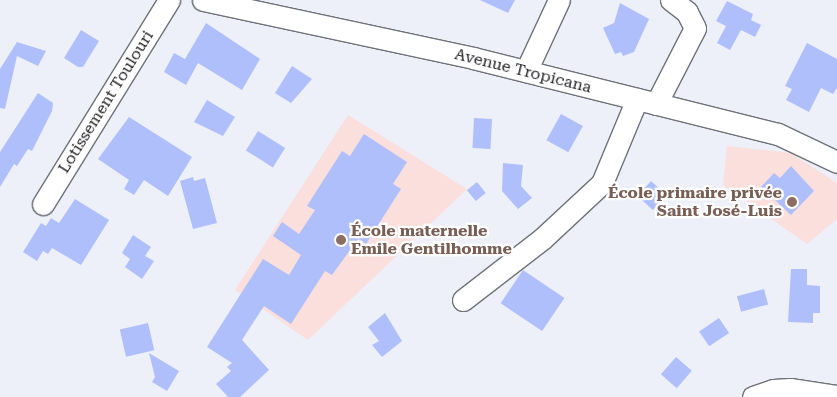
<!DOCTYPE html>
<meta charset="utf-8">
<style>
body{margin:0}
#map{position:relative;width:837px;height:397px;overflow:hidden;background:#edf0f8;font-family:"Roboto Serif",serif}
div>[style]{position:absolute}
[style*='--x']{left:calc(var(--x)*1px);top:calc(var(--y)*1px);width:calc(var(--w)*1px);rotate:calc(var(--a)*1deg)}
.education>*{inset:0;background:#fadfdc}
.building>*{inset:0;background:#aebffc;transform-origin:0 0}
.roads{filter:drop-shadow(1px 0 #6f7179) drop-shadow(-1px 0 #6f7179) drop-shadow(0 1px #6f7179) drop-shadow(0 -1px #6f7179)}
.minor>*{height:21px;margin:-10.5px;padding:0 10.5px;transform-origin:10.5px;border-radius:10.5px;background:#fff}
.dots>*{width:14px;height:14px;translate:-50% -50%;box-sizing:border-box;border:2px solid #fff;border-radius:50%}
span{translate:-50% -50%;white-space:nowrap;text-align:center;line-height:1.15;-webkit-text-stroke:4.5px #fff;paint-order:stroke}
.street-label{font-size:16px;color:#212225}
.education-label{font-size:16px;color:#785e54;font-weight:700}
.right{translate:-100% -50%;text-align:right}
.left{translate:0 -50%;text-align:left}
</style>
<div id="map">
<div class="education">
<i style="clip-path:polygon(348px 115px,467px 189px,308px 340px,235px 290px)"></i>
<i style="clip-path:polygon(727px 146px,791px 153px,837px 183px,837px 219px,807px 244px,723px 185px)"></i>
</div>
<div class="building">
<i style="clip-path:polygon(480px 0,515px 0,508px 13px)"></i>
<i style="clip-path:polygon(727px 1px,753px 14px,751px 20px,761px 25px,755px 37px,741px 30px,730px 50px,717px 43px,726px 26px,716px 21px)"></i>
<i style="clip-path:polygon(620px 3px,649px 19px,634px 52px,623px 56px,621px 52px,615px 54px,603px 28px,614px 23px)"></i>
<i style="clip-path:polygon(206px 23px,260px 59px,242px 90px,198px 63px,186px 85px,164px 72px,174px 53px,185px 59px)"></i>
<i style="clip-path:polygon(81px 30px,99px 41px,83px 67px,78px 67px,64px 58px)"></i>
<i style="clip-path:polygon(17px 42px,46px 51px,38px 66px,17px 56px,5px 109px,0 108px,0 69px)"></i>
<i style="clip-path:polygon(807px 43px,837px 59px,837px 88px,833px 94px,821px 88px,809px 112px,786px 100px,792px 89px,785px 86px)"></i>
<i style="clip-path:polygon(292px 66px,312px 79px,291px 103px,275px 93px)"></i>
<i style="clip-path:polygon(38px 93px,53px 103px,52px 111px,32px 151px,28px 149px,17px 166px,14px 164px,0 187px,0 152px)"></i>
<i style="clip-path:polygon(207px 100px,235px 117px,223px 136px,194px 122px)"></i>
<i style="left:561px;top:114px;width:25px;height:30px;rotate:29deg"></i>
<i style="clip-path:polygon(129px 117px,192px 157px,168px 196px,144px 180px,134px 195px,124px 189px,129px 180px,98px 159px)"></i>
<i style="left:474px;top:118px;width:18px;height:30px;rotate:3deg"></i>
<i style="left:258px;top:131px;width:32px;height:23px;rotate:32deg"></i>
<i style="clip-path:polygon(364px 134px,407px 162px,393px 184px,401px 189px,366px 244px,358px 239px,332px 275px,325px 271px,291px 324px,264px 306px,242px 340px,269px 370px,240px 397px,228px 397px,216px 384px,231px 371px,227px 367px,232px 363px,207px 347px,263px 259px,289px 275px,301px 255px,273px 236px,282px 222px,299px 234px,315px 210px,307px 206px,342px 151px,350px 156px)"></i>
<i style="clip-path:polygon(503px 163px,523px 165px,521px 186px,532px 198px,518px 209px,502px 191px)"></i>
<i style="clip-path:polygon(791px 166px,814px 191px,791px 215px,761px 187px,774px 173px,780px 178px)"></i>
<i style="clip-path:polygon(193px 177px,194px 181px,205px 178px,217px 223px,193px 229px,180px 181px)"></i>
<i style="left:651px;top:181px;width:21px;height:20px;rotate:43deg"></i>
<i style="left:477px;top:182px;width:14px;height:13px;rotate:51deg"></i>
<i style="clip-path:polygon(75px 199px,109px 220px,81px 265px,52px 248px,48px 254px,43px 251px,37px 261px,23px 252px,41px 223px,46px 226px,51px 218px,59px 223px)"></i>
<i style="clip-path:polygon(133px 235px,151px 247px,145px 256px,154px 261px,142px 279px,125px 267px,130px 259px,122px 253px)"></i>
<i style="clip-path:polygon(791px 269px,807px 269px,807px 285px,820px 286px,820px 313px,813px 313px,813px 323px,788px 322px)"></i>
<i style="left:523px;top:270px;width:50px;height:40px;rotate:34deg"></i>
<i style="left:764px;top:289px;width:16px;height:28px;rotate:75deg"></i>
<i style="clip-path:polygon(385px 313px,402px 341px,382px 357px,372px 345px,379px 341px,368px 327px)"></i>
<i style="left:719px;top:318px;width:18px;height:24px;rotate:56deg"></i>
<i style="left:148px;top:323px;width:28px;height:29px;rotate:77deg"></i>
<i style="clip-path:polygon(149px 353px,179px 371px,167px 391px,152px 382px,155px 377px)"></i>
<i style="left:676px;top:357px;width:21px;height:23px;rotate:41deg"></i>
</div>
<div class="roads">
<div class="minor">
<i style="--x:203;--y:0;--w:276;--a:12.1"></i>
<i style="--x:473;--y:58;--w:314;--a:14"></i>
<i style="--x:778;--y:134;--w:65;--a:25.4"></i>
<i style="--x:526;--y:71;--w:78;--a:-65.1"></i>
<i style="--x:656;--y:104;--w:85;--a:-62.8"></i>
<i style="--x:695;--y:28;--w:18;--a:-117"></i>
<i style="--x:687;--y:12;--w:20;--a:-143"></i>
<i style="--x:43;--y:204;--w:240;--a:-58.3"></i>
<i style="--x:463;--y:300;--w:100;--a:-37.7"></i>
<i style="--x:542;--y:239;--w:82;--a:-43"></i>
<i style="--x:602;--y:183;--w:91;--a:-67.4"></i>
<i style="--x:753;--y:397;--w:21;--a:-19"></i>
<i style="--x:773;--y:390;--w:17;--a:-3"></i>
<i style="--x:790;--y:389;--w:48;--a:8.5"></i>
</div>
</div>
<div class="dots">
<i style="left:792px;top:202px;background:#8d6e63"></i>
<i style="left:341px;top:240px;background:#8d6e63"></i>
</div>
<div class="street-label">
<span style="left:523px;top:71px;rotate:14deg">Avenue Tropicana</span>
<span style="left:106px;top:102px;rotate:-58deg">Lotissement Toulouri</span>
</div>
<div class="education-label">
<span class="right" style="left:782px;top:202px">École primaire privée<br>Saint José-Luis</span>
<span class="left" style="left:351px;top:240px">École maternelle<br>Emile Gentilhomme</span>
</div>
</div>
